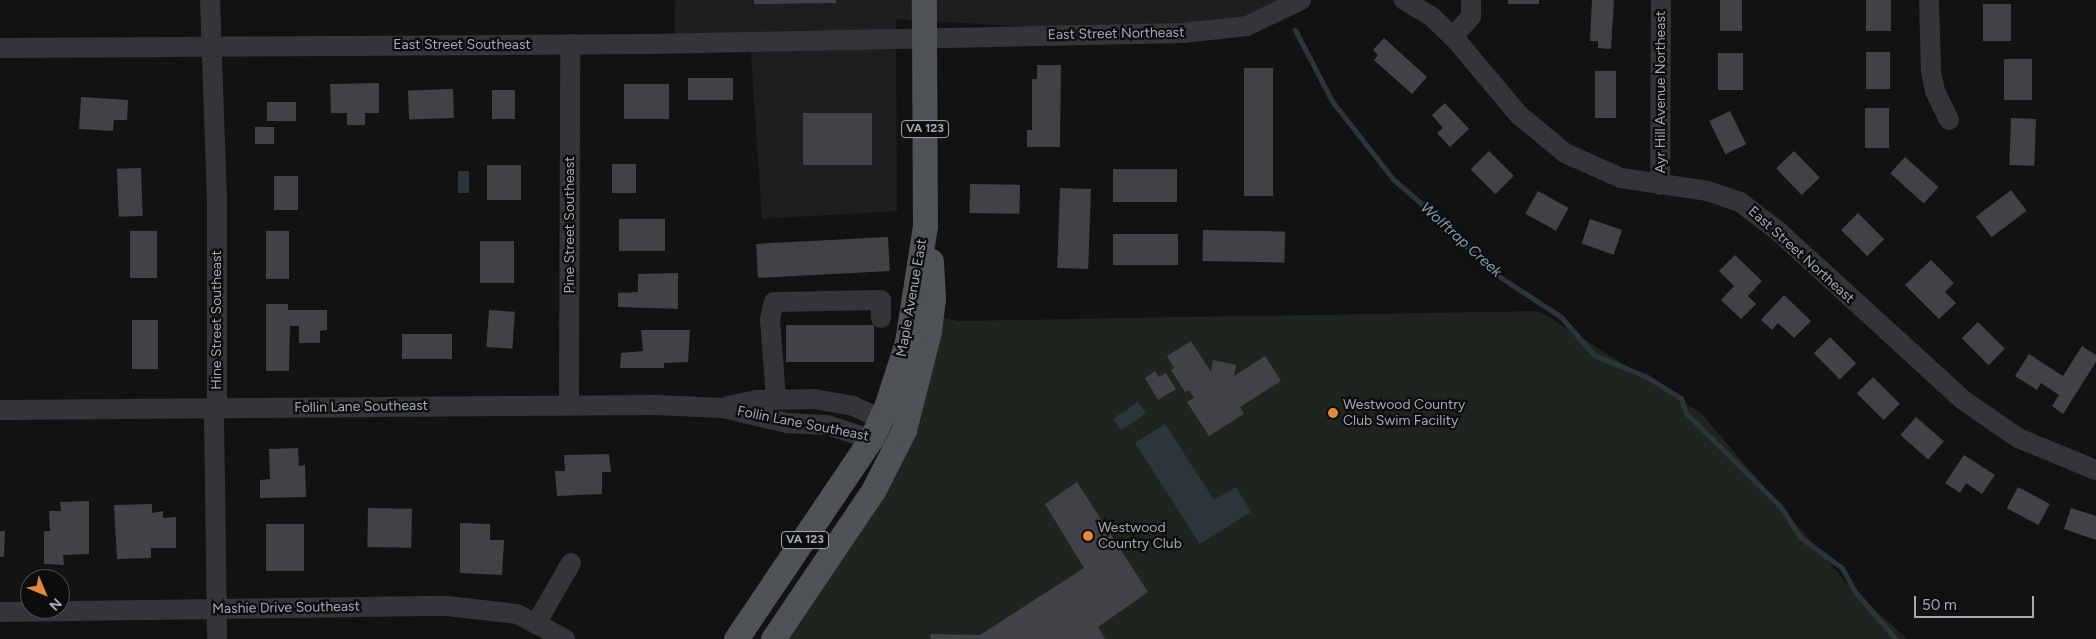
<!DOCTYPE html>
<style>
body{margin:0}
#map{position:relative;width:2096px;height:639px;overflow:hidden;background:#121213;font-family:Figtree,sans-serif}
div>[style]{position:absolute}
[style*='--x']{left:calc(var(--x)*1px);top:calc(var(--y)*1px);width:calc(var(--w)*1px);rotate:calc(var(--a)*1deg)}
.built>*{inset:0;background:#1e1e20}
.green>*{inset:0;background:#1e251e}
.water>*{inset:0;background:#2c363a;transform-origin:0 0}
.stream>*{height:5px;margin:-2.5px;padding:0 2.5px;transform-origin:2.5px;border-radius:2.5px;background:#2c363a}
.building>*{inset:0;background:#414246;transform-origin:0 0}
.minor>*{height:20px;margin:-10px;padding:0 10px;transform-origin:10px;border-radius:10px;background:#333538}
.major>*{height:25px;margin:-12.5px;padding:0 12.5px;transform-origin:12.5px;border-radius:12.5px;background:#4f5256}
.dots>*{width:14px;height:14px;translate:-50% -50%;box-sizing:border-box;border:2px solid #0d0d0e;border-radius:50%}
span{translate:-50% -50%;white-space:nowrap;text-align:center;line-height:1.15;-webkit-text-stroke:4.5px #0d0d0e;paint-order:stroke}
.shield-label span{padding:1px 4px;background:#0d0d0e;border:1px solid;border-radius:4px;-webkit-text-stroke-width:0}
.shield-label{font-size:12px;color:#a4abb2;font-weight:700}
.street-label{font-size:14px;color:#a4abb2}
.poi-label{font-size:14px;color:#a4abb2}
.left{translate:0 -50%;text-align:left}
.water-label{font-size:15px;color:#7e9eab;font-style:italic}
.north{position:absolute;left:20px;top:569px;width:50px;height:50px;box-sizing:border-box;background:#0d0d0e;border:1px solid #494c50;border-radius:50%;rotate:135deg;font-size:14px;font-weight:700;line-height:20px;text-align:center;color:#a4abb2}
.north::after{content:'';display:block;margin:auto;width:18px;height:22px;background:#e18a3c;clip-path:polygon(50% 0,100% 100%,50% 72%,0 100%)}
.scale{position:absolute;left:1914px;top:596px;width:120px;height:22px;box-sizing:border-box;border:2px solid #a4abb2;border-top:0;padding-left:6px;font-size:15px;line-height:18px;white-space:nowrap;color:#a4abb2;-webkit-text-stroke:4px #0d0d0e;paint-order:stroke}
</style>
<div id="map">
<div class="built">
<i style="clip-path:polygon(675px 0,1307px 0,1221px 38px,896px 19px,897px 211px,762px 219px,750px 40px,674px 43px)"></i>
</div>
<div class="green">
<i style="clip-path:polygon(1539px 311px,1701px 413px,1850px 587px,1907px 639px,773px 639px,904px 430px,931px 316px,958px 321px)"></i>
</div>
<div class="water">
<i style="left:458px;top:171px;width:11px;height:22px"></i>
<i style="left:1138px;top:402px;width:14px;height:30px;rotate:56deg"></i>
<i style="clip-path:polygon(1165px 424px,1214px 500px,1236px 487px,1251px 512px,1200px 544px,1135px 443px)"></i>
</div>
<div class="stream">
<i style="--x:1295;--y:30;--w:80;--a:62.5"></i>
<i style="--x:1332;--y:101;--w:99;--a:52"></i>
<i style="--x:1393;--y:179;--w:73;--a:41.1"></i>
<i style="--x:1448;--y:227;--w:62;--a:45.7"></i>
<i style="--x:1491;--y:271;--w:84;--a:33.3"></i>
<i style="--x:1561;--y:317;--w:50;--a:49"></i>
<i style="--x:1594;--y:355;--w:57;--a:22.5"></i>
<i style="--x:1647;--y:377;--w:40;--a:32"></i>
<i style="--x:1681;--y:398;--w:16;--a:72"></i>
<i style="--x:1686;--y:413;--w:132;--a:44.7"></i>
<i style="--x:1780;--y:506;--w:37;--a:57"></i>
<i style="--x:1800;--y:537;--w:52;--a:36.4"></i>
<i style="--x:1842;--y:568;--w:29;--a:61"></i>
<i style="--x:1856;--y:593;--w:61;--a:49"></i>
</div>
<div class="building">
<i style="clip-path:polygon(754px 0,836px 0,836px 3px,754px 4px)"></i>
<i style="left:1508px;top:0;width:31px;height:4px"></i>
<i style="clip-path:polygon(1592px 0,1614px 0,1611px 49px,1598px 48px,1598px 41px,1590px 41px)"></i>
<i style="left:1720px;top:0;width:22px;height:31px"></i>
<i style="left:1866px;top:0;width:25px;height:31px"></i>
<i style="left:1983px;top:4px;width:28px;height:37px"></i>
<i style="clip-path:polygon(1384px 38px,1427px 77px,1412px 94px,1374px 60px,1378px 55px,1373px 50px)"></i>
<i style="left:1866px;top:52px;width:24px;height:37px"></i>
<i style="left:1718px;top:53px;width:25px;height:37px"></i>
<i style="left:2004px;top:59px;width:28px;height:41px"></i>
<i style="clip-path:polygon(1037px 65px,1061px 65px,1060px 147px,1027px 147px,1027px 130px,1032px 130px,1032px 79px,1037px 79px)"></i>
<i style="left:1244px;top:68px;width:29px;height:128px"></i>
<i style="left:1616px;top:71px;width:47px;height:21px;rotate:90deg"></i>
<i style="left:733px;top:78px;width:22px;height:45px;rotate:90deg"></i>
<i style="clip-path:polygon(379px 83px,379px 113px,365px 113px,365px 125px,347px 125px,347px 113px,331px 113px,330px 84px)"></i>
<i style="left:669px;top:84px;width:35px;height:45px;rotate:90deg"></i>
<i style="left:453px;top:89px;width:29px;height:45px;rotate:88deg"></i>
<i style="left:492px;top:90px;width:23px;height:29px"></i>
<i style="clip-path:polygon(81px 97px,128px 100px,127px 120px,114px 120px,113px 131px,79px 129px)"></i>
<i style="left:267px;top:102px;width:29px;height:19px"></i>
<i style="clip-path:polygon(1445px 103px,1469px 129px,1450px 147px,1437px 133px,1443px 128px,1432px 115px)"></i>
<i style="left:1865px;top:108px;width:24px;height:40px"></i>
<i style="left:1730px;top:111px;width:37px;height:23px;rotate:64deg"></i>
<i style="left:803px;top:113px;width:69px;height:52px"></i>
<i style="left:2011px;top:118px;width:25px;height:47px;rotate:2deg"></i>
<i style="left:255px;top:127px;width:19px;height:17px"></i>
<i style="left:1489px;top:151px;width:35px;height:26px;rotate:45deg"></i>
<i style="left:1794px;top:151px;width:37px;height:25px;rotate:46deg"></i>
<i style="left:1905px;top:157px;width:45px;height:22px;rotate:42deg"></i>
<i style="left:612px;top:164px;width:24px;height:29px"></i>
<i style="left:521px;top:165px;width:35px;height:34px;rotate:90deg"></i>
<i style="left:141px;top:168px;width:48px;height:24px;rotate:88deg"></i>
<i style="left:1113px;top:169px;width:64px;height:33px"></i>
<i style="left:274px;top:176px;width:24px;height:34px"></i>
<i style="left:970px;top:184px;width:50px;height:29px;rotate:1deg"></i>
<i style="left:1060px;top:188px;width:31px;height:80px;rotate:2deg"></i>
<i style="left:2011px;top:190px;width:26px;height:44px;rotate:53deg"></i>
<i style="left:1538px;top:191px;width:35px;height:26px;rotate:29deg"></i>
<i style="left:1858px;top:213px;width:37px;height:24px;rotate:45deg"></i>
<i style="left:619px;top:219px;width:46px;height:32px"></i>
<i style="left:1590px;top:219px;width:34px;height:26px;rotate:19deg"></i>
<i style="left:1203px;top:230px;width:82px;height:31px;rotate:1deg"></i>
<i style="left:130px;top:231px;width:27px;height:47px"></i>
<i style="left:266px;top:231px;width:23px;height:48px"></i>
<i style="left:1178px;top:234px;width:31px;height:65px;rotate:90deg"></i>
<i style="left:888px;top:237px;width:34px;height:132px;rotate:87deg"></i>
<i style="left:480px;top:241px;width:34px;height:42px"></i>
<i style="clip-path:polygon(1735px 255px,1762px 281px,1748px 296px,1756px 304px,1741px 319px,1721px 300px,1734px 286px,1719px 271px)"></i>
<i style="clip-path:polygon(1931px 260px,1954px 283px,1945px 292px,1956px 303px,1939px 319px,1905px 285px)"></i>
<i style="clip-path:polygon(678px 273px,678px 309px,618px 307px,618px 293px,638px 292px,638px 274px)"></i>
<i style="clip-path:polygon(1784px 295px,1811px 321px,1794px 338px,1778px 323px,1772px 330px,1761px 320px)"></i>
<i style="clip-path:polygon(266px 304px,288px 304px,288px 310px,327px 310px,327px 330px,320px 331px,320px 343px,299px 343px,299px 326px,290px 326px,289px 371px,266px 371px)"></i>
<i style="left:489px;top:310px;width:26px;height:37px;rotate:4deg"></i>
<i style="left:132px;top:320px;width:26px;height:49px"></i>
<i style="left:1978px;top:322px;width:38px;height:23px;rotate:45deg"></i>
<i style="left:786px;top:325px;width:88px;height:37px"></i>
<i style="clip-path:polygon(641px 330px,690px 330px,688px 362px,664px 363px,664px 368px,620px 368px,621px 353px,643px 351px)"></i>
<i style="left:402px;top:334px;width:50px;height:25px"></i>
<i style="left:1830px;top:337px;width:37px;height:23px;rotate:45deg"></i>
<i style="clip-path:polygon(1191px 341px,1211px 372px,1213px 360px,1236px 365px,1234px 376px,1265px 356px,1281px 381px,1240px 407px,1244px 414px,1209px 436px,1187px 402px,1194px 398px,1189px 390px,1185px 392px,1171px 370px,1174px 368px,1167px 356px)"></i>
<i style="clip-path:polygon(2082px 346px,2096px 355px,2096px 362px,2063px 414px,2052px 406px,2059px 395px,2041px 383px,2037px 390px,2015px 376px,2029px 354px,2063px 376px)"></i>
<i style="clip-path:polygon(1155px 371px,1159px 377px,1166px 373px,1176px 389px,1158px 400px,1145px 378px)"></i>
<i style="left:1873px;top:377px;width:38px;height:23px;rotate:45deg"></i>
<i style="left:1916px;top:417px;width:37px;height:24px;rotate:41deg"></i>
<i style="clip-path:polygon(298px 448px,299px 466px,305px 465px,306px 497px,260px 498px,260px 480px,270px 479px,269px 449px)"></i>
<i style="clip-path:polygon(609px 454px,611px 472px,602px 472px,602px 494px,557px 496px,555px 471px,565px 471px,564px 455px)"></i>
<i style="clip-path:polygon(1964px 455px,1995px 475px,1982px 494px,1966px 483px,1960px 493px,1945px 483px)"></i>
<i style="clip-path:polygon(1077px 482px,1148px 592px,1098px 627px,1105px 639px,931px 639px,930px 634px,980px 635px,1084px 568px,1045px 504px)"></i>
<i style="left:2018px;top:487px;width:36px;height:24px;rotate:28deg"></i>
<i style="clip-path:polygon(89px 501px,89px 554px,63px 555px,64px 565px,44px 564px,44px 531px,50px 531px,49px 511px,61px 511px,60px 502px)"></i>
<i style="clip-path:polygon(152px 504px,152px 513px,163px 511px,163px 518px,176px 517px,176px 548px,151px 548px,151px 558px,117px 559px,114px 505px)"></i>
<i style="left:368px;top:508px;width:44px;height:39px;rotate:1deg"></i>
<i style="clip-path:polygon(2071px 508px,2096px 516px,2096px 540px,2064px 529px)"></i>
<i style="clip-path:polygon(460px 523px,490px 524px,490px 540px,504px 540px,502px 575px,460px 573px)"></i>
<i style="left:266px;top:524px;width:38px;height:47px"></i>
<i style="clip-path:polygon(0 531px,5px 531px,4px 557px,0 557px)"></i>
</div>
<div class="minor">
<i style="--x:210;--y:0;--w:197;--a:88"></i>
<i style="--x:217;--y:197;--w:212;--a:90"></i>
<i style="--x:217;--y:409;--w:8;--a:113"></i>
<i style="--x:214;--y:416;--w:223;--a:89.2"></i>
<i style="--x:1404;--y:0;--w:33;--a:31"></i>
<i style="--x:1432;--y:17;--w:33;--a:44"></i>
<i style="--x:1456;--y:40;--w:98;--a:50"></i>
<i style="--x:1519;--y:115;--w:60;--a:39.6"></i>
<i style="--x:1565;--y:153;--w:61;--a:24.1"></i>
<i style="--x:1621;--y:178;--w:88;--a:8.5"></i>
<i style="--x:1708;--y:191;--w:34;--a:19"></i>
<i style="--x:1740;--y:202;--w:48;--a:37.3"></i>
<i style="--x:1778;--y:231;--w:251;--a:42.4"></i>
<i style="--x:1963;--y:400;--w:67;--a:34.6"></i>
<i style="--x:2018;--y:438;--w:84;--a:22.3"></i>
<i style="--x:1929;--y:0;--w:72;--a:88.4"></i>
<i style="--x:1931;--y:72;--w:19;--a:78"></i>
<i style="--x:1935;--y:91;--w:32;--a:64"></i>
<i style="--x:1453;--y:37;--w:28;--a:-49"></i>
<i style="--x:1471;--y:16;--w:16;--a:-90"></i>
<i style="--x:0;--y:48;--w:649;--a:-0.35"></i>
<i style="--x:649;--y:44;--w:534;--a:-1.18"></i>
<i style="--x:1183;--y:33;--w:64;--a:-6.2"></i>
<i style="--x:1247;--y:26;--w:60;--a:-25.7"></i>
<i style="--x:1660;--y:185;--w:185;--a:-89.7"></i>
<i style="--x:776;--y:399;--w:80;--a:-94.3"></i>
<i style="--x:770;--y:319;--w:17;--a:-77"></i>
<i style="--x:774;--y:302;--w:107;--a:-1.1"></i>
<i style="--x:881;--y:300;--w:18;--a:90"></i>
<i style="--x:569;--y:405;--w:361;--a:-89.8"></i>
<i style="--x:728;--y:406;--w:30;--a:-12"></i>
<i style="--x:757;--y:400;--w:57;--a:-1"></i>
<i style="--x:814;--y:399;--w:40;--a:10"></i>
<i style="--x:853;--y:406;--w:44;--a:24.2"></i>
<i style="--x:0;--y:410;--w:656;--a:-0.44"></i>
<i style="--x:656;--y:405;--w:67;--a:2.6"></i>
<i style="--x:723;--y:408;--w:66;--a:13.2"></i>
<i style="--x:787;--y:423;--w:40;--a:2.9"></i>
<i style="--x:827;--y:425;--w:46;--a:17.7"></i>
<i style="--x:871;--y:439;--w:34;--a:-15"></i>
<i style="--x:0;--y:612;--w:447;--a:-0.8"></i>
<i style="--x:447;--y:606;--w:70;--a:6.5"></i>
<i style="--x:517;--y:614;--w:54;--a:27.5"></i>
<i style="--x:537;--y:622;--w:68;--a:-60"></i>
</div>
<div class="major">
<i style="--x:736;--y:639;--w:241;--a:-56"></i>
<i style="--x:871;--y:439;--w:38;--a:-65"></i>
<i style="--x:887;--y:404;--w:65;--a:-72.1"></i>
<i style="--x:907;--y:342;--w:117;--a:-81.2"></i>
<i style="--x:925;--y:226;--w:226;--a:-90.3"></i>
<i style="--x:773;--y:639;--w:181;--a:-56"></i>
<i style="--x:874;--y:489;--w:66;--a:-63"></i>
<i style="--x:904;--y:430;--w:102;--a:-75.8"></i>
<i style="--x:929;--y:331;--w:32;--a:-83"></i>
<i style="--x:933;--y:299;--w:38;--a:-93"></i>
</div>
<div class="dots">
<i style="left:1333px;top:413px;background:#e18a3c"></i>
<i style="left:1088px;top:536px;background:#e18a3c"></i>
</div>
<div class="shield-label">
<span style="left:925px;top:129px">VA 123</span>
<span style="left:805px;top:540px">VA 123</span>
</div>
<div class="street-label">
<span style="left:1116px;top:34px;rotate:-1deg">East Street Northeast</span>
<span style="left:462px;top:45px">East Street Southeast</span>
<span style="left:1661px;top:92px;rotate:-90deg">Ayr Hill Avenue Northeast</span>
<span style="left:570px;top:225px;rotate:-90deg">Pine Street Southeast</span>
<span style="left:1801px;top:255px;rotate:42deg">East Street Northeast</span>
<span style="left:912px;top:298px;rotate:-80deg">Maple Avenue East</span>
<span style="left:217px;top:320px;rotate:-90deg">Hine Street Southeast</span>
<span style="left:361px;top:407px;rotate:-1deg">Follin Lane Southeast</span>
<span style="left:803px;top:424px;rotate:11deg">Follin Lane Southeast</span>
<span style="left:286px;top:608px;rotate:-1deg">Mashie Drive Southeast</span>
</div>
<div class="poi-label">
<span class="left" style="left:1343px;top:413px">Westwood Country<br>Club Swim Facility</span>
<span class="left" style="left:1098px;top:536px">Westwood<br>Country Club</span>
</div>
<div class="water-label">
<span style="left:1461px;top:240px;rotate:42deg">Wolftrap Creek</span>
</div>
<div class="north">N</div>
<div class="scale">50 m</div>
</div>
